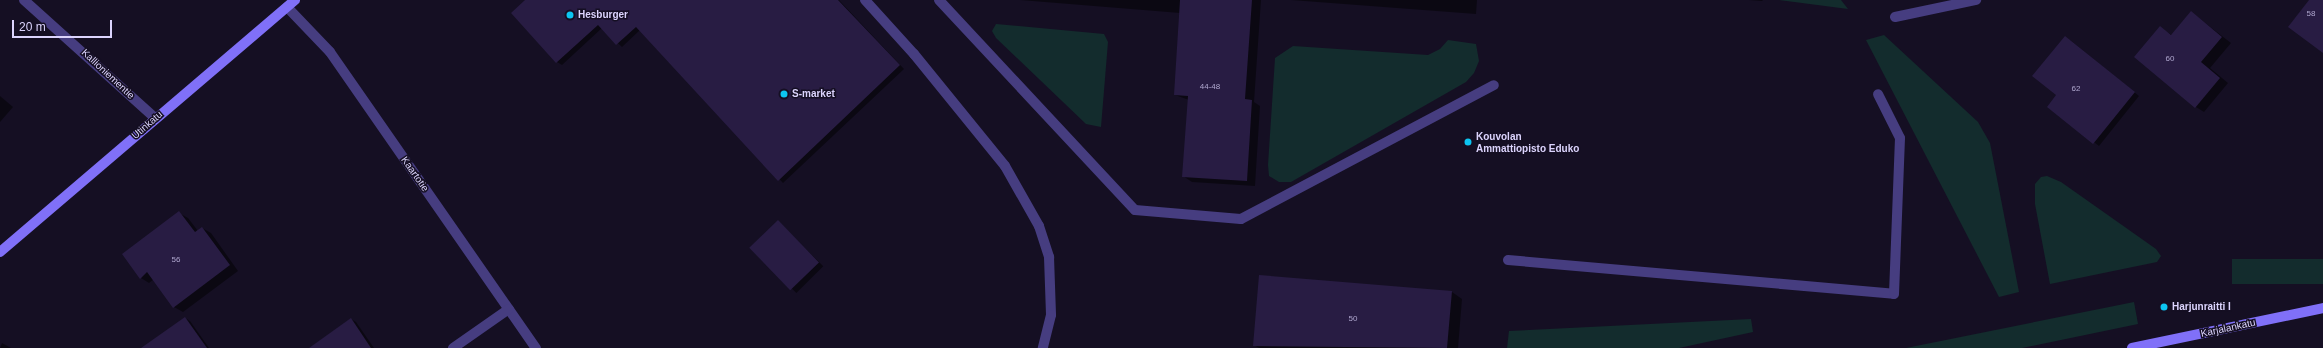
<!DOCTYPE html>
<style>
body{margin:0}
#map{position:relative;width:2323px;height:348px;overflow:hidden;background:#150f23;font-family:Helvetica,sans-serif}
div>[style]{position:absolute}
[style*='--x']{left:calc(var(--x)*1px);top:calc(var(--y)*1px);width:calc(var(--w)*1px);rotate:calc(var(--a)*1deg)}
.green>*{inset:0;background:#132c2d;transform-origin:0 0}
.shadow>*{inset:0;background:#0007;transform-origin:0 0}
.building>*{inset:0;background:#281c43;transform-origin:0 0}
.lane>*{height:10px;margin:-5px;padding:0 5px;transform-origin:5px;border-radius:5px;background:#463d80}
.street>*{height:10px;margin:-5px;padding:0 5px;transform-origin:5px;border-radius:5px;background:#463d80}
.secondary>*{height:10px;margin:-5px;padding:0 5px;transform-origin:5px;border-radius:5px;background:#8070f8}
.dots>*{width:11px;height:11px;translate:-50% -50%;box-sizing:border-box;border:2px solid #150f23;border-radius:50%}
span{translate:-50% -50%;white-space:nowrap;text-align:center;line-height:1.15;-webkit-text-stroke:3px #150f23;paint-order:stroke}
.number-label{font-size:8px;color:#afa6ce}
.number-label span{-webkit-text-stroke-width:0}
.poi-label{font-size:10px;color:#dcd4fd;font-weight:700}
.left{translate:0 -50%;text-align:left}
.street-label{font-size:10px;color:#dcd4fd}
.scale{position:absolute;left:12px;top:20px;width:100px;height:18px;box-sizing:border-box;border:2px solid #dcd4fd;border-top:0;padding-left:5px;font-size:12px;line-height:14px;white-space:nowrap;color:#dcd4fd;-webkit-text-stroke:3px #150f23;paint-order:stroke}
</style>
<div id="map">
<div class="green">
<i style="clip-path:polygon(1779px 0,1841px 0,1848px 9px)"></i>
<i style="clip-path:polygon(996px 24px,1104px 34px,1108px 42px,1101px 127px,1086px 124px,996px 38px,992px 31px)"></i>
<i style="clip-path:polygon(1884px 35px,1978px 122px,1990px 143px,2019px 292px,1999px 297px,1866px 40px)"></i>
<i style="clip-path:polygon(1448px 40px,1476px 44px,1479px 61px,1474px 73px,1466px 82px,1291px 182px,1279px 182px,1269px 176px,1268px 165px,1275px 58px,1293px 46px,1428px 55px,1440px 49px)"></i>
<i style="clip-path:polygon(2047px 176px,2061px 182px,2156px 249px,2161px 256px,2157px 262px,2050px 284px,2035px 204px,2035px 184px,2041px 177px)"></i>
<i style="left:2323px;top:259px;width:25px;height:91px;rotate:90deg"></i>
<i style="clip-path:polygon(2134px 302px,2138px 324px,2022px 348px,1906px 348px)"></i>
<i style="clip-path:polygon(1751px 319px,1753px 332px,1679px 348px,1507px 348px,1509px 331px)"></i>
</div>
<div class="shadow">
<i style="clip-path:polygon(527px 0,839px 0,904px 69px,783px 183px,640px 30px,622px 47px,602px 28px,562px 65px,557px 62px)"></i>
<i style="clip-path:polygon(1020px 0,1261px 0,1254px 102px,1260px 106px,1255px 186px,1192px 182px,1183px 176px,1189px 100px,1175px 95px,1180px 13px)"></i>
<i style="clip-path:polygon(1291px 0,1477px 0,1476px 14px)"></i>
<i style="clip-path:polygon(1749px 0,1763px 0,1762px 1px)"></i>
<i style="clip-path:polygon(2191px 12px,2231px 43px,2210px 68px,2228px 83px,2204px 112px,2196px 107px,2160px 28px,2172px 35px)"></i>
<i style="clip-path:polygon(2070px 40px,2139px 96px,2099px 146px,2048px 107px,2057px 95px)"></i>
<i style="clip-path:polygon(0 96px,13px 107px,0 122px)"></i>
<i style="clip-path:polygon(179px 213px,188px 218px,198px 231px,202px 228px,211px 233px,238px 271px,183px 312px,174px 307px,154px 279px,149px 283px,141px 278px)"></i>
<i style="left:778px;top:221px;width:64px;height:38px;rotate:45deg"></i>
<i style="clip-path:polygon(1452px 292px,1462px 299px,1458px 348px,1259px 348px,1254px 345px)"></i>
<i style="clip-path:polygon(185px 318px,190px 321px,209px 348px,143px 348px)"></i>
<i style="clip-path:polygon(351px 319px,356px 322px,374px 348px,310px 348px)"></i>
<i style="clip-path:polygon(2px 343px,11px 348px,0 348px)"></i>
</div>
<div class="building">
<i style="clip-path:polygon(525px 0,838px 0,900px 65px,778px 181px,636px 27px,616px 45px,598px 25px,556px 63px,511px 13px)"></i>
<i style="clip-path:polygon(1180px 0,1252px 0,1245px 99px,1252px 100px,1247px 181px,1182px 177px,1188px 96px,1174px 95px)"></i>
<i style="clip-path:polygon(2309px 0,2323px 0,2323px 53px,2288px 27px)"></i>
<i style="clip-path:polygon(2191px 11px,2222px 37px,2201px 62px,2220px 78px,2195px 108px,2134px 57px,2160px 26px,2171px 35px)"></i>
<i style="clip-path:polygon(2065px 36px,2135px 92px,2093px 144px,2047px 107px,2056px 95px,2032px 76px)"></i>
<i style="clip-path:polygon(179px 211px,195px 232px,202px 227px,230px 265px,173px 308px,147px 272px,140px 279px,122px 254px)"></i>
<i style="left:778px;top:220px;width:59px;height:40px;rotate:46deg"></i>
<i style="clip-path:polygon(1259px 275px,1452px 291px,1447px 348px,1253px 346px)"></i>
<i style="clip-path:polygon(185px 317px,207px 348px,141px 348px)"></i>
<i style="clip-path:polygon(351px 318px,371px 348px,309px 348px)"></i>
</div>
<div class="lane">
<i style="--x:865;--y:0;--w:73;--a:47.8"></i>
<i style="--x:914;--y:54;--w:144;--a:50.9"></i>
<i style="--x:1005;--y:166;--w:69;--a:60.5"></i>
<i style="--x:1039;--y:226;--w:33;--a:72"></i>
<i style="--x:1049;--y:257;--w:58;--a:88"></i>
<i style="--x:1051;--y:315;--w:34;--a:104"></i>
<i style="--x:939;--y:0;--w:287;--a:47"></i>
<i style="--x:1135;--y:210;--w:106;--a:4.9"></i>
<i style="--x:1241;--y:219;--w:286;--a:-27.9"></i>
<i style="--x:1508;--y:260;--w:387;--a:5"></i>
<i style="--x:1894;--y:294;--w:156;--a:-87.8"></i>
<i style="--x:1900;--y:138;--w:49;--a:-116.6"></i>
</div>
<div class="street">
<i style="--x:24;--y:0;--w:176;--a:42"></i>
<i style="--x:287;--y:7;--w:62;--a:46.3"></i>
<i style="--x:330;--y:52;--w:361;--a:55.2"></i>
<i style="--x:1895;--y:17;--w:83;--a:-11.9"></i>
<i style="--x:453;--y:348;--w:68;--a:-34.9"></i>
</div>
<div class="secondary">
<i style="--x:0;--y:252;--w:388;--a:-40.5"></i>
<i style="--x:2132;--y:348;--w:195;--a:-11.8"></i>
</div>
<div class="dots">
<i style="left:570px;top:15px;background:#0cc5f1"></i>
<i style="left:784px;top:94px;background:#0cc5f1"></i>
<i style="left:1468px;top:142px;background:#0cc5f1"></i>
<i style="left:2164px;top:307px;background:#0cc5f1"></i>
</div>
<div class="number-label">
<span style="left:2311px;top:14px">58</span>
<span style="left:2170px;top:59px">60</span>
<span style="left:1210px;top:87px">44-48</span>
<span style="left:2076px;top:89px">62</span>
<span style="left:176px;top:260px">56</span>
<span style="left:1353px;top:319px">50</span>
</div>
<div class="poi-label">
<span class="left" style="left:578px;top:15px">Hesburger</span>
<span class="left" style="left:792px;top:94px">S-market</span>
<span class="left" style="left:1476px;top:142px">Kouvolan<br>Ammattiopisto Eduko</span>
<span class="left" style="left:2172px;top:307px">Harjunraitti I</span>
</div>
<div class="street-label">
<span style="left:108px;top:74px;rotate:43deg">Kallioniementie</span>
<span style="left:147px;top:125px;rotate:-41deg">Utinkatu</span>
<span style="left:415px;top:174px;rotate:55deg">Kaartotie</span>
<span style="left:2228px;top:328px;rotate:-12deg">Karjalankatu</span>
</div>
<div class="scale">20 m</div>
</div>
